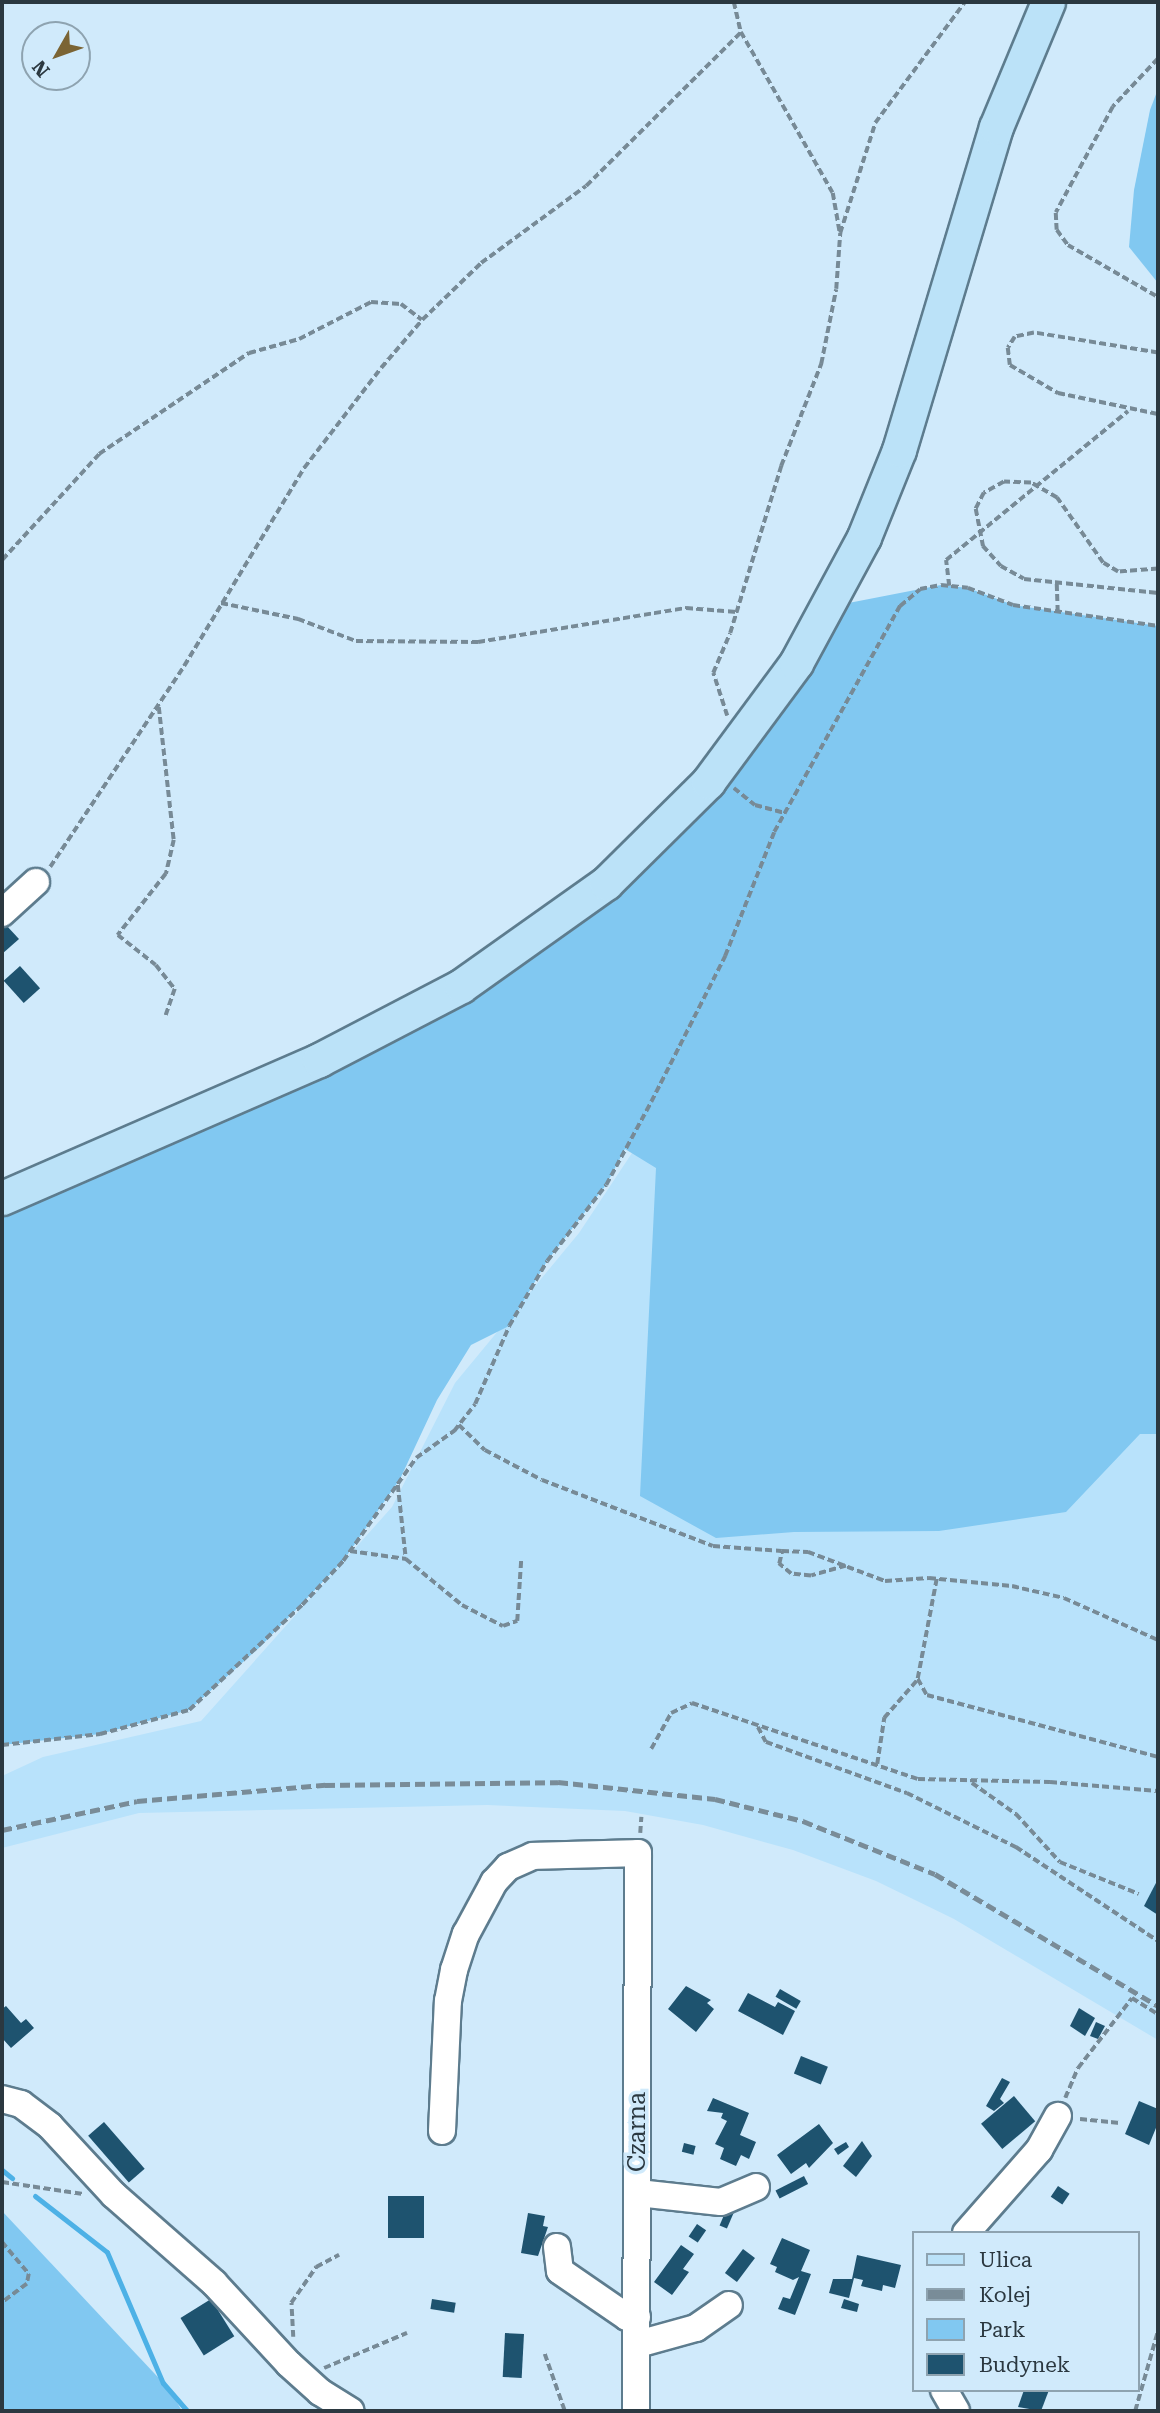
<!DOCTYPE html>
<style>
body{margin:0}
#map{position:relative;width:1160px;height:2413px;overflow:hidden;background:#d0eafb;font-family:"Roboto Serif",serif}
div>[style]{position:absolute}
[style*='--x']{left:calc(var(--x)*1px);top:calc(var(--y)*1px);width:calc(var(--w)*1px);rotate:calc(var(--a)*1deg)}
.built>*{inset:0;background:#b8e2fb}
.green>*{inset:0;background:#81c8f1}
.stream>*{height:5px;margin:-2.5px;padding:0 2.5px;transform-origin:2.5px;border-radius:2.5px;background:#4db1e6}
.building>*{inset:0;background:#1e536f;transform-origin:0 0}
.path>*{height:3.5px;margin-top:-1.75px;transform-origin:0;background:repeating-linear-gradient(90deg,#778a96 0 7px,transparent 0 10.5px)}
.roads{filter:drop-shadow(2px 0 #5d7c8e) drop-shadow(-2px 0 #5d7c8e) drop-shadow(0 2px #5d7c8e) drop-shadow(0 -2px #5d7c8e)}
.minor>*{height:26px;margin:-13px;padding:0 13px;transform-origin:13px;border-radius:13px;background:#fff}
.major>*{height:33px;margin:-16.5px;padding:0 16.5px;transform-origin:16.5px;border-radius:16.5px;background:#bbe2f8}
.rail>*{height:5px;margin-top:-2.5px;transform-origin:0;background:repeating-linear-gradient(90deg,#798c98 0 10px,transparent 0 15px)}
span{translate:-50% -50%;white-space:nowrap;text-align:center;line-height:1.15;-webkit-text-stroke:7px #d0eafb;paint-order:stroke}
.street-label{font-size:24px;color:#2b3840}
.frame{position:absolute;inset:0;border:4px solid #2b3840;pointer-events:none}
.legend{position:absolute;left:912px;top:2231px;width:228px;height:161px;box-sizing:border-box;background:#d0eafb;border:2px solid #8ea3b0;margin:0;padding:9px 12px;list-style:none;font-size:21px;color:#2b3840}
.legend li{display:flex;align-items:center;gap:14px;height:35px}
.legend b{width:35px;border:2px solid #8ea3b0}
.north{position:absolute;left:21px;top:21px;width:70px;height:70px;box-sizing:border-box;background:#d0eafb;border:2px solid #8ea3b0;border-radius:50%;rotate:230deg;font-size:19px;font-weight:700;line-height:28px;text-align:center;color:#2b3840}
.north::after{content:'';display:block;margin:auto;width:24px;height:32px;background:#7b6434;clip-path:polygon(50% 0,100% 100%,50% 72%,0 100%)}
</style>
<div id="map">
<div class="built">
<i style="clip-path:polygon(1158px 652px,1158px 2040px,954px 1919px,876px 1881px,793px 1850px,703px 1825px,625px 1811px,487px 1805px,139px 1813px,2px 1848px,2px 1776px,43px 1757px,201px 1721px,392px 1507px,455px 1383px,579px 1233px,677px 1085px)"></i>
</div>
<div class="green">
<i style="clip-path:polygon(1158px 89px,1158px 283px,1129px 247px,1134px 190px,1150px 110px)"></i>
<i style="clip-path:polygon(941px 585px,968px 588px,1013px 605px,1158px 626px,1158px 1434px,1140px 1434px,1066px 1512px,939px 1531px,794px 1532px,716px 1538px,640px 1496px,656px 1168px,625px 1149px,606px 1185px,547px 1261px,509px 1326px,471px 1345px,437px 1400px,400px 1479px,343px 1561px,260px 1647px,189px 1710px,100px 1734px,2px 1745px,2px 1198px,319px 1060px,606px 883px,828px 607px)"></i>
<i style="clip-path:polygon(2px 2211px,169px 2389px,182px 2411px,2px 2411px)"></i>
</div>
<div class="stream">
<i style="--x:2;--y:2170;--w:13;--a:39"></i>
<i style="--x:35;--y:2196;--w:91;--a:37.9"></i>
<i style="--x:107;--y:2252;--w:142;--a:66.9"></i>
<i style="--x:163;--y:2383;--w:37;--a:49"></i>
</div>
<div class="building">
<i style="clip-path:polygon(6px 925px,19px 939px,2px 954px,2px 928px)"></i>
<i style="left:20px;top:966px;width:30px;height:22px;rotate:48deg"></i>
<i style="clip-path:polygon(1158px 1879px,1158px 1915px,1144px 1906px)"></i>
<i style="clip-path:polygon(686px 1986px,711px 2000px,707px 2003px,714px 2009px,696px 2032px,668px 2009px)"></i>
<i style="left:780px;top:1989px;width:24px;height:9px;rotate:30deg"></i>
<i style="clip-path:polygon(748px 1993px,775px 2007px,778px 2002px,795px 2011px,783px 2035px,738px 2011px)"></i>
<i style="clip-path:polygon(6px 2006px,21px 2023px,26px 2019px,34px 2028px,11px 2048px,2px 2038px,2px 2009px)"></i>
<i style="clip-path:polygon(1079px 2008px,1095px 2018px,1085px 2036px,1070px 2026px)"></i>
<i style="clip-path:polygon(1096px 2022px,1105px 2026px,1098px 2039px,1090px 2036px)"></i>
<i style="left:801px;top:2056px;width:29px;height:19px;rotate:22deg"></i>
<i style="clip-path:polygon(1002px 2078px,1010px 2082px,1000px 2099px,1004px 2103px,994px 2111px,986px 2106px)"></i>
<i style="left:1014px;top:2096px;width:33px;height:43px;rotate:50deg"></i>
<i style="clip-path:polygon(713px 2098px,749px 2113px,740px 2135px,756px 2142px,749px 2159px,741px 2155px,736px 2166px,720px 2159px,724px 2148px,715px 2144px,727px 2121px,721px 2118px,723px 2113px,707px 2111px)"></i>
<i style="clip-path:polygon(1139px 2101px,1158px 2109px,1158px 2123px,1149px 2145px,1125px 2134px)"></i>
<i style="left:104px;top:2122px;width:62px;height:21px;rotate:49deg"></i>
<i style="clip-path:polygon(819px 2124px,833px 2143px,809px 2168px,806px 2163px,791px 2174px,777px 2155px)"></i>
<i style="clip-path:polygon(862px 2141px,872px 2156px,856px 2177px,843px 2166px)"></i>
<i style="clip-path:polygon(846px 2142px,849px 2147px,838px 2155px,834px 2149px)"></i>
<i style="left:684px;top:2143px;width:12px;height:9px;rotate:14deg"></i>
<i style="left:804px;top:2176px;width:9px;height:32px;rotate:63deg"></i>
<i style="left:1058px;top:2186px;width:14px;height:13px;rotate:34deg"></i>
<i style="left:388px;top:2196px;width:36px;height:42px"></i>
<i style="left:727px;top:2208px;width:8px;height:19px;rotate:23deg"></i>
<i style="clip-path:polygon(528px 2213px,545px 2216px,543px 2226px,548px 2227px,538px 2256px,521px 2253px)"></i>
<i style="left:697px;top:2224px;width:11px;height:15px;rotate:34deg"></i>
<i style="clip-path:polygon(782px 2238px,810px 2250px,801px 2271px,811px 2274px,795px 2315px,778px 2309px,783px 2297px,790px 2299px,799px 2277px,793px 2280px,775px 2272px,777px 2267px,770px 2264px)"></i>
<i style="clip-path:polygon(681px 2245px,694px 2254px,683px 2269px,689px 2272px,672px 2295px,654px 2282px)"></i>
<i style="left:743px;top:2249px;width:15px;height:30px;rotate:37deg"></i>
<i style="clip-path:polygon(857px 2255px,901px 2265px,895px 2288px,883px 2285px,882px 2291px,861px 2286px,863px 2280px,854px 2278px,849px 2298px,829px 2293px,833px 2279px,852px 2279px)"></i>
<i style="left:211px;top:2299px;width:44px;height:36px;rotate:58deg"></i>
<i style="left:432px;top:2299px;width:24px;height:10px;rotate:9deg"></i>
<i style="clip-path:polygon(844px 2299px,859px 2304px,857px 2312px,841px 2308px)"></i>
<i style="left:505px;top:2333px;width:19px;height:44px;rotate:3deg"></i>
<i style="clip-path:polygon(1024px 2390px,1049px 2390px,1041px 2411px,1018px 2407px)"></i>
</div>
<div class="path">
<i style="--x:734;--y:2;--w:31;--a:77"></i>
<i style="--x:741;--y:32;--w:185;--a:60.3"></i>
<i style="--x:833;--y:193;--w:41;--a:80.1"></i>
<i style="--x:840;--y:233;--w:115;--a:-72.3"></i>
<i style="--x:875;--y:123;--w:151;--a:-53.4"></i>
<i style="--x:1158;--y:59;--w:66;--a:133.2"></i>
<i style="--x:1113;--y:107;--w:120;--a:118.3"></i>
<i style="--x:1056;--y:213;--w:17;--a:87"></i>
<i style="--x:1057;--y:230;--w:19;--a:54"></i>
<i style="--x:1068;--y:245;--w:104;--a:30"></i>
<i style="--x:1158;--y:353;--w:126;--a:-170.8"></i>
<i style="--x:1034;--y:333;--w:19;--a:168"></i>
<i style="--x:1015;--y:337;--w:13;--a:122"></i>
<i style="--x:1008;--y:348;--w:17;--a:83"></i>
<i style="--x:1010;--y:365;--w:56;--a:30.3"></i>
<i style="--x:1058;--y:393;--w:102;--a:11.9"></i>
<i style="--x:2;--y:560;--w:144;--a:-47.5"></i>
<i style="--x:99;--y:454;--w:181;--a:-34"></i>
<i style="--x:249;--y:353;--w:52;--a:-15.6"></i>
<i style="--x:299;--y:339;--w:81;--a:-27.2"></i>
<i style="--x:371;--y:302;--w:30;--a:4"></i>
<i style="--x:401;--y:304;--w:26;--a:37"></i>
<i style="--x:1158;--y:569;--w:40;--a:175.7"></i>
<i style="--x:1118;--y:572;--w:17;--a:-149"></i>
<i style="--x:1103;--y:563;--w:80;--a:-125.3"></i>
<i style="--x:1057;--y:498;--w:30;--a:-150"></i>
<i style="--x:1031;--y:483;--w:27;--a:-178"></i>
<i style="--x:1004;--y:482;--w:23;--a:151"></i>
<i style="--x:984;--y:493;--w:18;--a:117"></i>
<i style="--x:976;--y:509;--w:38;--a:79"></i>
<i style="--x:983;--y:546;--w:27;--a:48"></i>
<i style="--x:1001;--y:566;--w:26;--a:29"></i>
<i style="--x:1024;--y:579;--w:135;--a:6"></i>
<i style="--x:1057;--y:584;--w:28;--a:88"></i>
<i style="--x:949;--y:586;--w:26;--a:-97"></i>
<i style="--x:946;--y:560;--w:235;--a:-39.3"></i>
<i style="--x:221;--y:603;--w:79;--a:11.7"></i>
<i style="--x:298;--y:619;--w:62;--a:20.8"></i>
<i style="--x:356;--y:641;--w:122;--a:0.5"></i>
<i style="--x:478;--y:642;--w:211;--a:-9.3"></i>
<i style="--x:686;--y:608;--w:51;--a:4.5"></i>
<i style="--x:159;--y:707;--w:134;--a:83.6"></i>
<i style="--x:174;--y:840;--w:35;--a:103"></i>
<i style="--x:166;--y:874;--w:78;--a:128.2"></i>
<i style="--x:118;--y:935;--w:48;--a:38.3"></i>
<i style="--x:156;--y:965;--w:31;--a:52"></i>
<i style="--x:175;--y:989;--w:28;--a:109"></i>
<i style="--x:727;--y:716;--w:45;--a:-108"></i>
<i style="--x:713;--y:673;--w:43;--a:-67"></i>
<i style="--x:730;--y:633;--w:175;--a:-73"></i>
<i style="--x:781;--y:466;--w:110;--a:-68.6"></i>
<i style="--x:821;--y:364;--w:76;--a:-78.7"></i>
<i style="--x:836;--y:289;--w:56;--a:-85.9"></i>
<i style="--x:734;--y:788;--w:27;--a:39"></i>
<i style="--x:755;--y:805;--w:31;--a:15"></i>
<i style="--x:50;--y:867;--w:242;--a:-56.3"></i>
<i style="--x:184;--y:666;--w:232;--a:-58.8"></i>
<i style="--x:304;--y:468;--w:126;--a:-52.4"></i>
<i style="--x:381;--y:368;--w:63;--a:-49.5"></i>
<i style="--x:422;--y:320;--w:82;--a:-44"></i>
<i style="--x:481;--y:263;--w:130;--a:-36.3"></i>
<i style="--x:586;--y:186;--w:218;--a:-44.8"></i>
<i style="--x:459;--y:1425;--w:36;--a:44"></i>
<i style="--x:485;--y:1450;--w:64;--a:27.8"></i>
<i style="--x:542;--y:1480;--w:183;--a:21.1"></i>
<i style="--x:713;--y:1546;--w:69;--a:4.1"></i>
<i style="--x:398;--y:1485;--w:74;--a:83.8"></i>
<i style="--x:406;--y:1559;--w:72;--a:39.4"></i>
<i style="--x:462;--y:1605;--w:46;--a:27.1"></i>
<i style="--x:503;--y:1626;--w:15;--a:-20"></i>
<i style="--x:517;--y:1621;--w:62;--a:-86.3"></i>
<i style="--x:350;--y:1551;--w:57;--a:8.1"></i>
<i style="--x:846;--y:1566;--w:36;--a:164"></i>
<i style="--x:811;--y:1576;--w:20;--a:-174"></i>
<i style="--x:791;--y:1574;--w:16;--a:-140"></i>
<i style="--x:779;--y:1564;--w:13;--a:-77"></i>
<i style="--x:782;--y:1551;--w:26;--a:2"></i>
<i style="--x:808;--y:1552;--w:82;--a:20.6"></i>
<i style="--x:885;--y:1581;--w:44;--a:-3.9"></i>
<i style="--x:929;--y:1578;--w:83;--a:5.5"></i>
<i style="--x:1012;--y:1586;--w:53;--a:13"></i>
<i style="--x:1064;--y:1598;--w:103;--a:24.1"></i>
<i style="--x:937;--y:1579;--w:102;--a:100.8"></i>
<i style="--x:918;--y:1679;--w:18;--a:61"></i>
<i style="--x:927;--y:1695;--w:239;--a:15"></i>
<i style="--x:758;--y:1727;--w:17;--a:62"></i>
<i style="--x:766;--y:1742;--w:150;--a:19.9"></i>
<i style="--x:907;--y:1793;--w:122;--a:26.4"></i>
<i style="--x:1016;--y:1847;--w:170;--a:33.5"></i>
<i style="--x:2;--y:1745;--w:99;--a:-6.4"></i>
<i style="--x:100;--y:1734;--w:92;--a:-15.1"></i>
<i style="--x:189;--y:1710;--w:154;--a:-42.9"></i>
<i style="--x:302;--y:1605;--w:60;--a:-47"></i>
<i style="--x:343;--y:1561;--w:126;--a:-54.7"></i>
<i style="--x:416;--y:1458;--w:47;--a:-35.4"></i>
<i style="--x:454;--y:1431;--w:34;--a:-52"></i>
<i style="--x:475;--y:1404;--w:85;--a:-66.4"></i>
<i style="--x:509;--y:1326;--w:75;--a:-59.7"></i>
<i style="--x:547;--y:1261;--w:96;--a:-52.2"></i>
<i style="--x:606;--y:1185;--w:94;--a:-61.5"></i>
<i style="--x:651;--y:1102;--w:164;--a:-63.1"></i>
<i style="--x:725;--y:956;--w:133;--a:-68.4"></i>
<i style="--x:774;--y:832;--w:259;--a:-60.9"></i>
<i style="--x:900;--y:606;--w:26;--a:-40"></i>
<i style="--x:920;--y:589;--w:21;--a:-11"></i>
<i style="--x:941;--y:585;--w:27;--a:6"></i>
<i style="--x:968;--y:588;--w:48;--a:20.7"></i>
<i style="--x:1013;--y:605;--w:147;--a:8.2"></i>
<i style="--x:651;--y:1749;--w:41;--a:-60.9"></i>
<i style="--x:671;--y:1713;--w:23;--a:-25"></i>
<i style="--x:692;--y:1703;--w:238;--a:18.6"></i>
<i style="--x:918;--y:1779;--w:132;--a:1.3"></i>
<i style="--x:1050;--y:1782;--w:108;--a:4.8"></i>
<i style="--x:877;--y:1764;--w:47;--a:-81.3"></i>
<i style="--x:884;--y:1718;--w:52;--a:-48.9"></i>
<i style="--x:972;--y:1783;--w:54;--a:35.2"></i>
<i style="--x:1016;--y:1814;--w:65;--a:47.5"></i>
<i style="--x:1060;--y:1862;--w:85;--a:22.1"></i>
<i style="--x:640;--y:1833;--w:16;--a:-86"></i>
<i style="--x:1065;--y:2098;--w:33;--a:-67"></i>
<i style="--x:1078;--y:2068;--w:88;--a:-52.4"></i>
<i style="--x:1132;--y:1998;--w:31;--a:32"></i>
<i style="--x:1080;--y:2119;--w:40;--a:5.7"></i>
<i style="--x:2;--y:2182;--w:82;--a:8.4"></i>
<i style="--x:2;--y:2242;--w:42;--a:49.8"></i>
<i style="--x:29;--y:2274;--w:10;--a:101"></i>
<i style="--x:27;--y:2284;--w:31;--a:143"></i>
<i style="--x:293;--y:2337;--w:34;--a:-93"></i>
<i style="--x:291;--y:2303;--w:44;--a:-55.2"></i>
<i style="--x:316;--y:2267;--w:26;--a:-28"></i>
<i style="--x:545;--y:2354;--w:60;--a:70.7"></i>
<i style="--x:324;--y:2368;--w:90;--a:-22.9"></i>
<i style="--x:1135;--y:2411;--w:84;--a:-74.1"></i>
</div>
<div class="roads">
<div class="minor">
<i style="--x:2;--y:913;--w:46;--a:-42.4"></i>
<i style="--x:2;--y:2099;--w:20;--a:15"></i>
<i style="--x:21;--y:2104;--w:36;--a:37"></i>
<i style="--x:50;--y:2126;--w:94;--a:47.2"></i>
<i style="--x:114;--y:2195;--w:133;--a:41.3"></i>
<i style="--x:214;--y:2283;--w:110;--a:47.2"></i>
<i style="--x:289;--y:2364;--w:42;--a:42.1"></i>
<i style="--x:320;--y:2392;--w:36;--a:32"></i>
<i style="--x:442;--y:2131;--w:130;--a:-87.4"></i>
<i style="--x:448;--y:2001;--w:32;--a:-79"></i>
<i style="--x:454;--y:1970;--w:38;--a:-72"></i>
<i style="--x:466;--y:1934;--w:59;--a:-61.7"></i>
<i style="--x:494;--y:1882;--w:21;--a:-47"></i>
<i style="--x:508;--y:1867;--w:27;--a:-24"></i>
<i style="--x:533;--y:1856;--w:105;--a:-1.6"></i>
<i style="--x:638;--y:1853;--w:558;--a:90.21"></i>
<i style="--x:638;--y:2193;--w:83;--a:6.2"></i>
<i style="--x:721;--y:2202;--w:38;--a:-23"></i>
<i style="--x:966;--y:2233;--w:111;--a:-48.7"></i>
<i style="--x:1039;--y:2150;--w:39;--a:-61"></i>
<i style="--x:557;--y:2247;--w:24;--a:83"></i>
<i style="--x:560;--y:2271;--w:81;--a:34.5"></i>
<i style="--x:627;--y:2317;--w:10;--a:0"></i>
<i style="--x:638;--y:2344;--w:60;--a:-15.4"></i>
<i style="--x:696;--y:2328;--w:40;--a:-34.9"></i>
<i style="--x:944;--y:2390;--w:24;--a:60"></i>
</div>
<div class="major">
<i style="--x:2;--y:1198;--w:346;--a:-23.5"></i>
<i style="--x:319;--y:1060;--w:160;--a:-27.5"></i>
<i style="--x:461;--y:986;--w:178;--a:-35.4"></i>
<i style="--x:606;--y:883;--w:144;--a:-44.7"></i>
<i style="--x:708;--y:782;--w:148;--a:-53.5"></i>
<i style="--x:796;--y:663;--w:143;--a:-61.6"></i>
<i style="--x:864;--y:537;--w:94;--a:-68.1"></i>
<i style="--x:899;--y:450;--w:337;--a:-73.3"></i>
<i style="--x:996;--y:127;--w:135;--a:-67.4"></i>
</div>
</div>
<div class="rail">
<i style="--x:2;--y:1830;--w:138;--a:-12.1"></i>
<i style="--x:137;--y:1801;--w:189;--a:-4.9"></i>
<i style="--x:325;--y:1785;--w:233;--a:-0.7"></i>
<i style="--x:558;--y:1782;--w:158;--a:6.2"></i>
<i style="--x:715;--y:1799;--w:91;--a:14"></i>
<i style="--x:803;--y:1821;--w:142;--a:21.9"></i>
<i style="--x:935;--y:1874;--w:259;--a:30.6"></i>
</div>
<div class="street-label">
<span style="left:638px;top:2132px;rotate:-90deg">Czarna</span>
</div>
<div class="frame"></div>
<ul class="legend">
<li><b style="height:9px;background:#bbe2f8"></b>Ulica</li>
<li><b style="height:9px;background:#798c98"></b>Kolej</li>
<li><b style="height:19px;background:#81c8f1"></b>Park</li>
<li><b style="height:19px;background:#1e536f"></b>Budynek</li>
</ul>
<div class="north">N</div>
</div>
